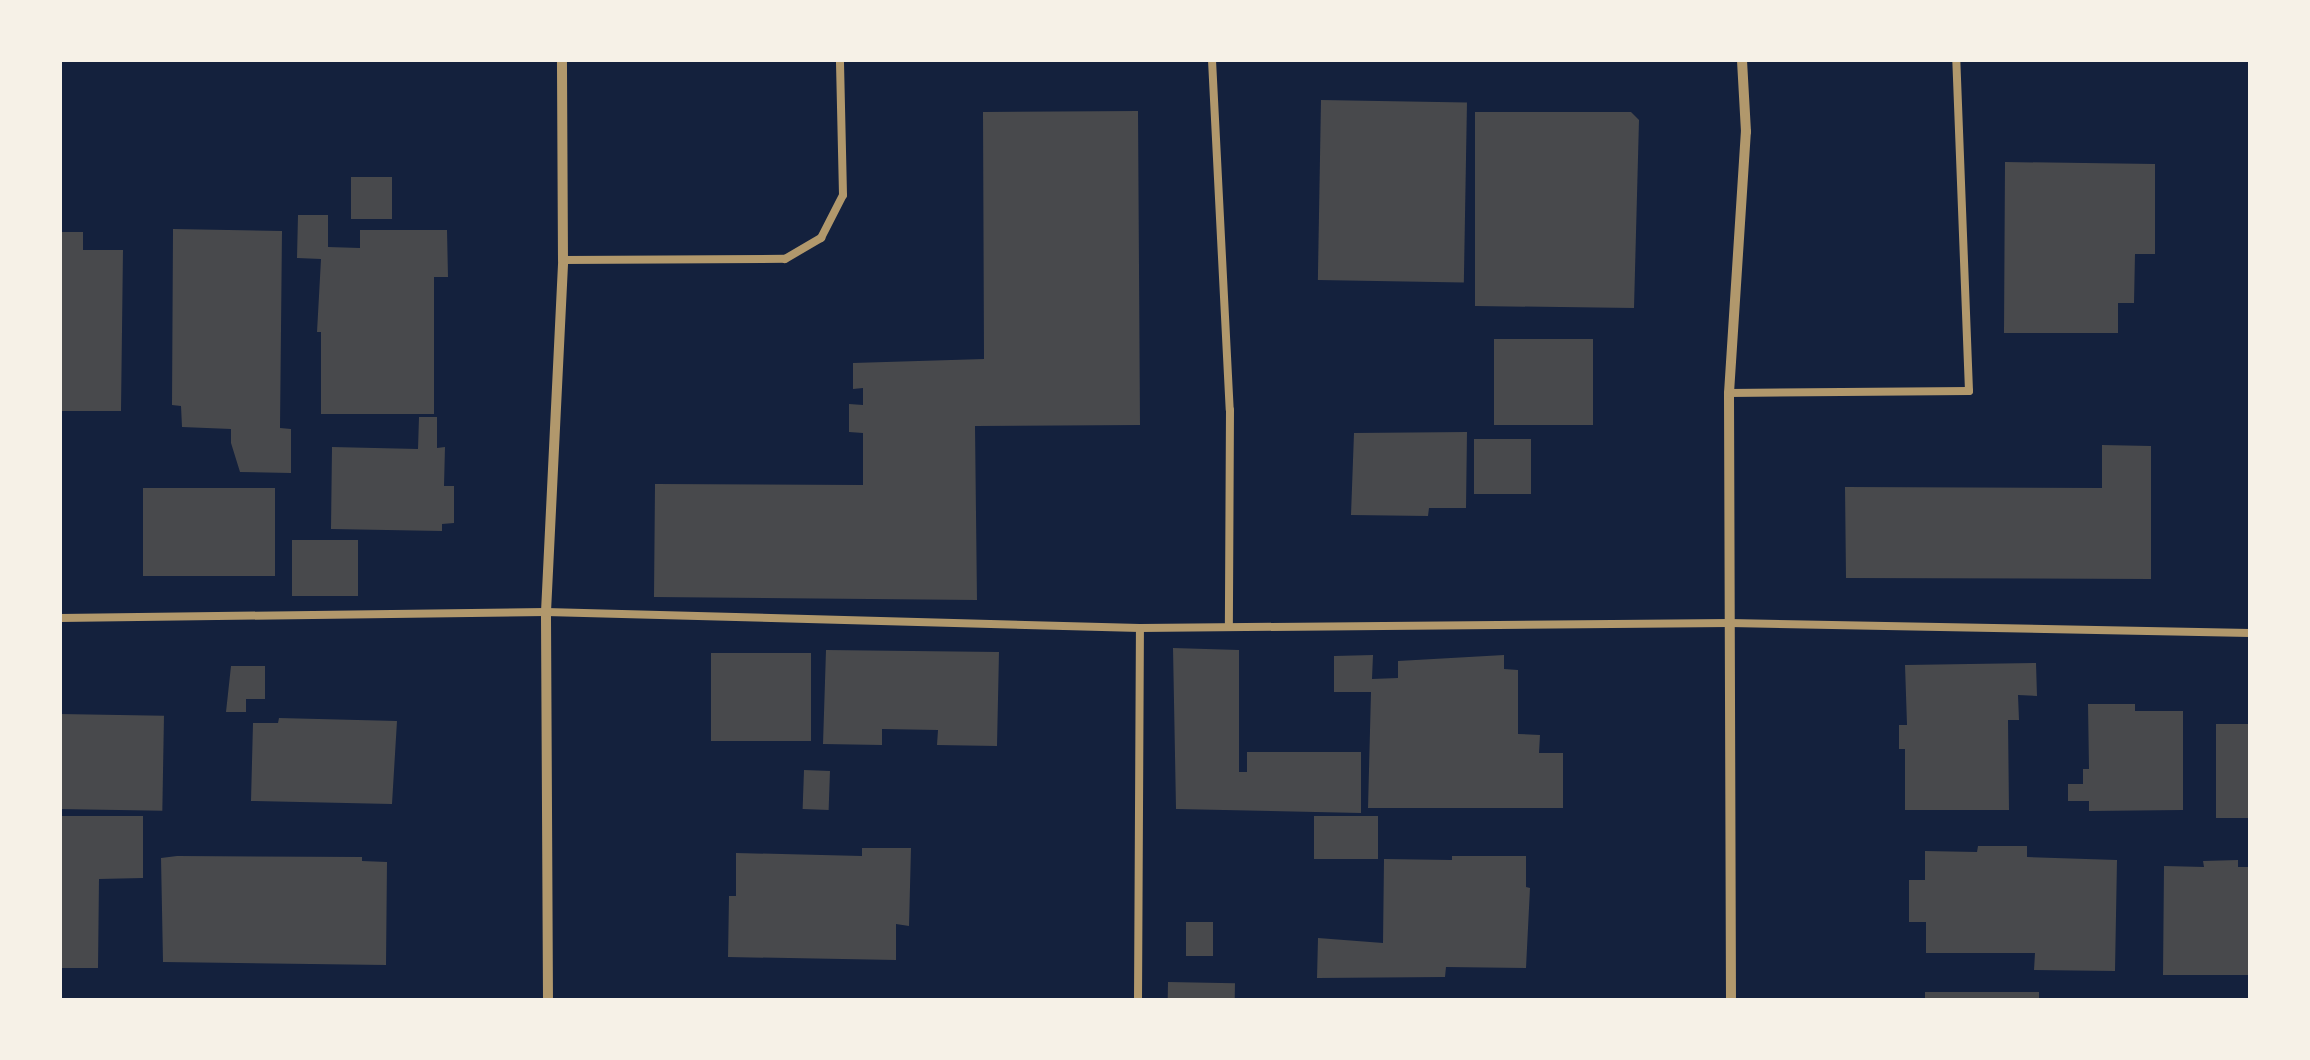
<!DOCTYPE html>
<style>
body{margin:0}
#map{position:relative;width:2310px;height:1060px;overflow:hidden;background:#14213d;font-family:"Nunito Sans",sans-serif}
div>[style]{position:absolute}
[style*='--x']{left:calc(var(--x)*1px);top:calc(var(--y)*1px);width:calc(var(--w)*1px);rotate:calc(var(--a)*1deg)}
.building>*{inset:0;background:#48494c;transform-origin:0 0}
.service>*{height:8px;margin:-4px;padding:0 4px;transform-origin:4px;border-radius:4px;background:#b1986c}
.minor>*{height:10px;margin:-5px;padding:0 5px;transform-origin:5px;border-radius:5px;background:#b1986c}
span{translate:-50% -50%;white-space:nowrap;text-align:center;line-height:1.15;-webkit-text-stroke:10px #f6f1e7;paint-order:stroke}
.frame{position:absolute;inset:0;border:62px solid #f6f1e7;pointer-events:none}
</style>
<div id="map">
<div class="building">
<i style="left:1321px;top:100px;width:146px;height:180px;rotate:1deg"></i>
<i style="clip-path:polygon(1138px 111px,1140px 425px,975px 426px,977px 600px,654px 597px,655px 484px,863px 485px,863px 433px,849px 432px,849px 404px,863px 405px,863px 388px,853px 389px,853px 363px,984px 359px,983px 112px)"></i>
<i style="clip-path:polygon(1475px 112px,1631px 112px,1639px 120px,1634px 308px,1475px 306px)"></i>
<i style="clip-path:polygon(2005px 162px,2155px 164px,2155px 254px,2135px 254px,2134px 303px,2118px 303px,2118px 333px,2004px 333px)"></i>
<i style="left:351px;top:177px;width:41px;height:42px"></i>
<i style="clip-path:polygon(298px 215px,328px 215px,328px 247px,360px 248px,360px 230px,447px 230px,448px 277px,434px 277px,434px 414px,321px 414px,321px 332px,317px 332px,321px 259px,297px 258px)"></i>
<i style="clip-path:polygon(173px 229px,282px 231px,280px 428px,291px 429px,291px 473px,240px 472px,231px 443px,231px 429px,182px 427px,181px 406px,172px 405px)"></i>
<i style="clip-path:polygon(60px 232px,83px 232px,83px 250px,123px 250px,121px 411px,60px 411px)"></i>
<i style="left:1494px;top:339px;width:99px;height:86px"></i>
<i style="clip-path:polygon(419px 417px,437px 417px,437px 448px,445px 447px,444px 486px,454px 486px,454px 523px,442px 524px,442px 531px,331px 529px,332px 447px,418px 449px)"></i>
<i style="clip-path:polygon(1467px 432px,1466px 508px,1429px 508px,1428px 516px,1351px 515px,1354px 433px)"></i>
<i style="left:1474px;top:439px;width:57px;height:55px"></i>
<i style="clip-path:polygon(2102px 445px,2151px 446px,2151px 579px,1846px 578px,1845px 487px,2102px 488px)"></i>
<i style="left:143px;top:488px;width:132px;height:88px"></i>
<i style="left:292px;top:540px;width:66px;height:56px"></i>
<i style="clip-path:polygon(1173px 648px,1239px 650px,1239px 772px,1247px 772px,1247px 752px,1361px 752px,1361px 813px,1176px 809px)"></i>
<i style="clip-path:polygon(826px 650px,999px 652px,997px 746px,937px 745px,938px 730px,882px 729px,882px 745px,823px 744px)"></i>
<i style="left:811px;top:653px;width:88px;height:100px;rotate:90deg"></i>
<i style="clip-path:polygon(1373px 655px,1372px 679px,1398px 678px,1398px 661px,1504px 655px,1504px 669px,1518px 670px,1518px 734px,1540px 735px,1539px 753px,1563px 753px,1563px 808px,1368px 808px,1371px 692px,1334px 692px,1334px 656px)"></i>
<i style="clip-path:polygon(2036px 663px,2037px 696px,2018px 695px,2019px 720px,2008px 720px,2009px 810px,1905px 810px,1905px 749px,1899px 749px,1899px 725px,1907px 725px,1905px 665px)"></i>
<i style="clip-path:polygon(231px 666px,265px 666px,265px 699px,246px 699px,246px 712px,226px 712px)"></i>
<i style="clip-path:polygon(2088px 704px,2135px 704px,2135px 711px,2183px 711px,2183px 810px,2089px 811px,2089px 801px,2068px 801px,2068px 784px,2083px 784px,2083px 769px,2089px 769px)"></i>
<i style="left:60px;top:714px;width:104px;height:95px;rotate:1deg"></i>
<i style="clip-path:polygon(279px 718px,397px 721px,392px 804px,251px 801px,253px 723px,278px 723px)"></i>
<i style="left:2216px;top:724px;width:34px;height:94px"></i>
<i style="left:804px;top:770px;width:26px;height:39px;rotate:2deg"></i>
<i style="clip-path:polygon(60px 816px,143px 816px,143px 878px,99px 879px,98px 968px,60px 968px)"></i>
<i style="left:1314px;top:816px;width:64px;height:43px"></i>
<i style="clip-path:polygon(1978px 846px,2027px 846px,2027px 857px,2117px 860px,2115px 971px,2034px 970px,2035px 953px,1926px 953px,1926px 922px,1909px 922px,1909px 880px,1925px 880px,1925px 851px,1977px 852px)"></i>
<i style="clip-path:polygon(862px 848px,911px 848px,909px 926px,896px 924px,896px 960px,728px 957px,729px 896px,736px 896px,736px 853px,862px 856px)"></i>
<i style="clip-path:polygon(177px 856px,362px 857px,362px 861px,387px 862px,386px 965px,163px 962px,161px 858px)"></i>
<i style="clip-path:polygon(1452px 856px,1526px 856px,1526px 887px,1530px 888px,1526px 968px,1446px 967px,1445px 977px,1317px 978px,1318px 938px,1383px 943px,1384px 859px,1452px 860px)"></i>
<i style="clip-path:polygon(2238px 860px,2238px 867px,2250px 867px,2250px 975px,2163px 975px,2164px 866px,2204px 867px,2203px 861px)"></i>
<i style="left:1186px;top:922px;width:27px;height:34px"></i>
<i style="left:1168px;top:982px;width:67px;height:18px;rotate:1deg"></i>
<i style="left:1925px;top:992px;width:114px;height:8px"></i>
</div>
<div class="service">
<i style="--x:1212;--y:60;--w:350;--a:87.1"></i>
<i style="--x:1230;--y:410;--w:216;--a:90.3"></i>
<i style="--x:563;--y:260;--w:222;--a:-0.3"></i>
<i style="--x:785;--y:259;--w:42;--a:-30.3"></i>
<i style="--x:821;--y:238;--w:48;--a:-62.9"></i>
<i style="--x:843;--y:195;--w:135;--a:-91.3"></i>
<i style="--x:1729;--y:393;--w:240;--a:-0.5"></i>
<i style="--x:1969;--y:391;--w:331;--a:-92.2"></i>
<i style="--x:60;--y:618;--w:486;--a:-0.7"></i>
<i style="--x:546;--y:612;--w:594;--a:1.54"></i>
<i style="--x:1140;--y:628;--w:590;--a:-0.49"></i>
<i style="--x:1730;--y:623;--w:520;--a:1.1"></i>
<i style="--x:1138;--y:1000;--w:372;--a:-89.7"></i>
</div>
<div class="minor">
<i style="--x:548;--y:1000;--w:388;--a:-90.3"></i>
<i style="--x:546;--y:612;--w:352;--a:-87.2"></i>
<i style="--x:563;--y:260;--w:200;--a:-90.3"></i>
<i style="--x:1731;--y:1000;--w:607;--a:-90.19"></i>
<i style="--x:1729;--y:393;--w:262;--a:-86.3"></i>
<i style="--x:1746;--y:132;--w:72;--a:-93.2"></i>
</div>
<div class="frame"></div>
</div>
